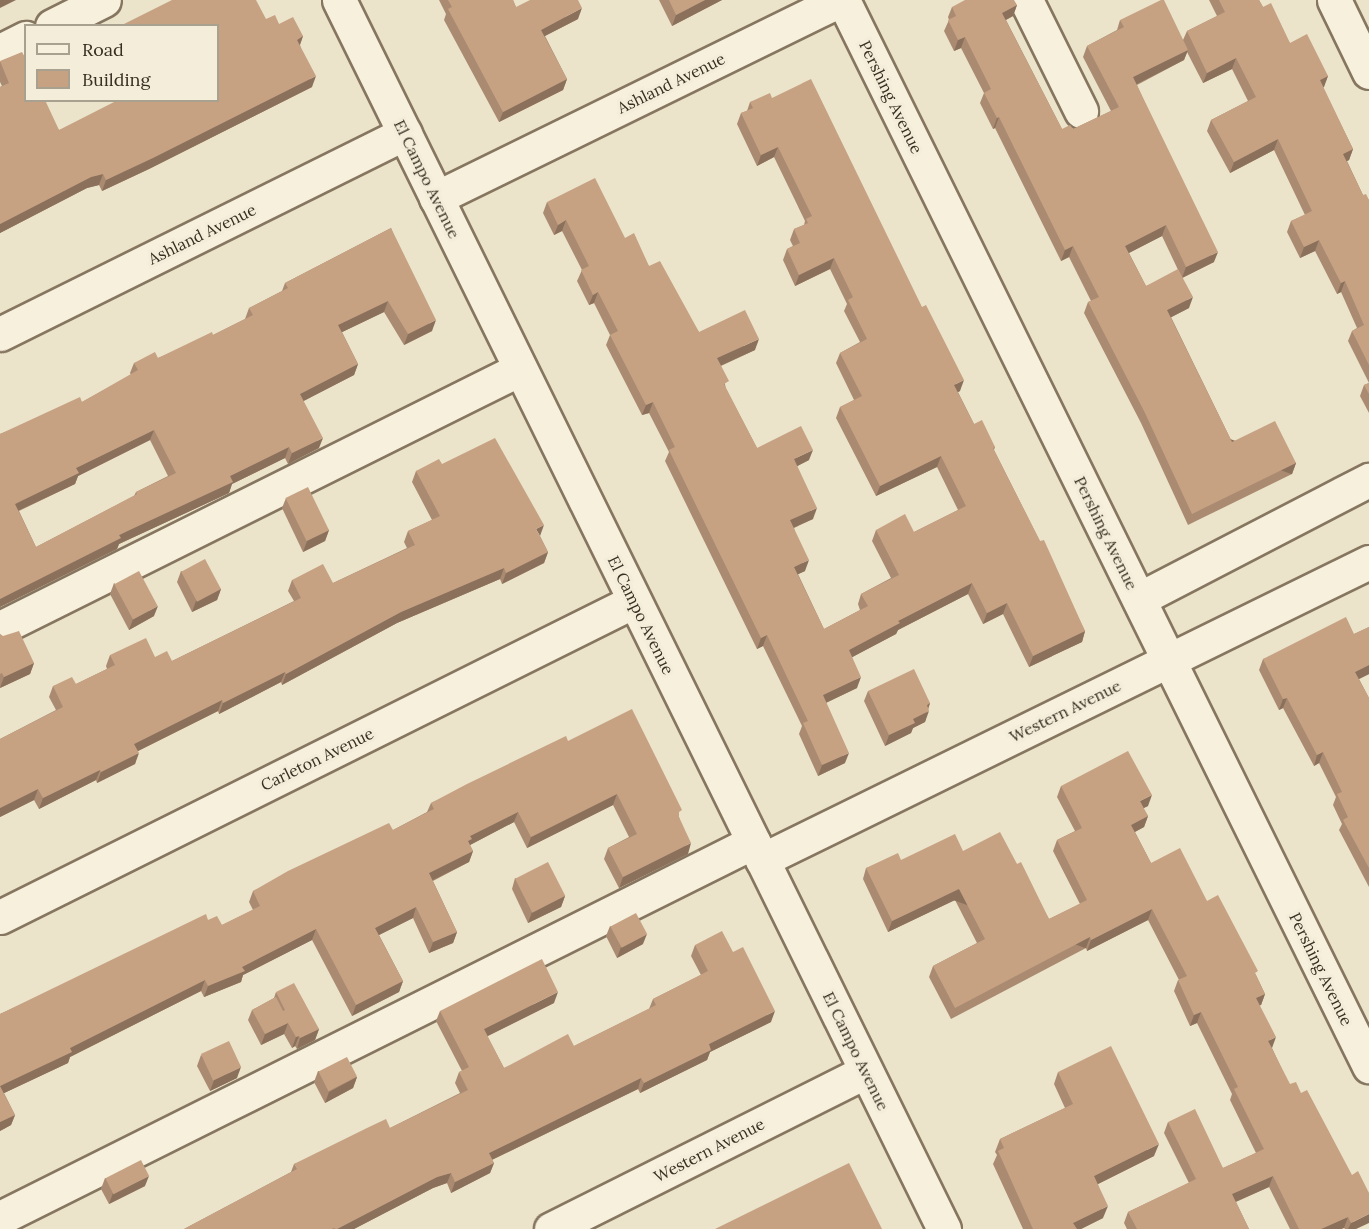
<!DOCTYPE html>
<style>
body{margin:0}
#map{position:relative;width:1369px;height:1229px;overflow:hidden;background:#ebe3ca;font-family:Lora,serif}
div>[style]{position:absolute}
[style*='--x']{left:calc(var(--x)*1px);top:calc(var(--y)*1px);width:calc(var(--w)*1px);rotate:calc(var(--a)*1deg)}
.roads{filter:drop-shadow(2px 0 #867660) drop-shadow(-2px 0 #867660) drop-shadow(0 2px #867660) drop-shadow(0 -2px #867660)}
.minor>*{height:33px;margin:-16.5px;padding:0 16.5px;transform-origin:16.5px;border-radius:16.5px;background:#f6f0dd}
.wall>*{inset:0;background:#aa8b71}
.shaded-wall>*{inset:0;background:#8b715c;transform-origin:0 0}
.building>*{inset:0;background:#c6a283;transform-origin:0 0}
span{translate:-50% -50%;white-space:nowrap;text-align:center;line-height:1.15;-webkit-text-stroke:6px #f3edd9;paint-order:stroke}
.street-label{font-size:16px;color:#382e22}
.legend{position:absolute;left:24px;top:24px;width:195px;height:78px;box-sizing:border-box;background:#f3edd9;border:2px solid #a8a190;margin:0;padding:8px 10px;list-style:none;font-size:18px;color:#382e22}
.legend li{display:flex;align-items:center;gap:12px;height:30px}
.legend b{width:30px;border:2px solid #a8a190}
</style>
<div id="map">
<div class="roads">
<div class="minor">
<i style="--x:339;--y:0;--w:1370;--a:63.79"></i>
<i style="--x:843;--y:0;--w:1189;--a:63.74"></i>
<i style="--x:1026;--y:0;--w:124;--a:63.6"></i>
<i style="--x:1334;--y:0;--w:80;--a:64.1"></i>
<i style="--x:52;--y:26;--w:58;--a:-26.6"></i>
<i style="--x:0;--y:51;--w:29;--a:-27"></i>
<i style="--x:436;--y:198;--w:451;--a:-26.1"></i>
<i style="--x:0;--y:334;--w:452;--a:-26.4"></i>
<i style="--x:1139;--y:599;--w:259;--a:-27.4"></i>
<i style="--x:0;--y:628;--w:581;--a:-26.48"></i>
<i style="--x:762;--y:860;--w:676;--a:-26.15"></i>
<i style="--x:0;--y:917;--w:708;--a:-26.49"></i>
<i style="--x:0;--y:1218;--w:842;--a:-26.53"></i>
<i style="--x:551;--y:1229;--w:352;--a:-26.6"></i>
</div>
</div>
<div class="wall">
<i style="clip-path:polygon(439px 0,513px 0,516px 7px,578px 19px,545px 36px,567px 79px,563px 90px,499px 122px,444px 20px,446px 14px)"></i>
<i style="clip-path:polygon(659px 0,722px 0,672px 26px)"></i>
<i style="clip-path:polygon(evenodd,1209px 0,1259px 0,1263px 7px,1290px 43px,1328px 76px,1323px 88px,1353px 149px,1349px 160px,1347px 161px,1363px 195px,1369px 200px,1369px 413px,1360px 396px,1364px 385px,1369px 383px,1348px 341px,1352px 331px,1357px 328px,1341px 292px,1337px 294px,1315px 251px,1300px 258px,1287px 232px,1291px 221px,1305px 215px,1274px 150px,1230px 173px,1207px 131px,1211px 120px,1248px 101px,1232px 69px,1203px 83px,1187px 52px,1184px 60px,1137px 85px,1214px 262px,1182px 278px,1189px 308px,1171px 317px,1232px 442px,1296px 463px,1292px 474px,1188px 525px,1141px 423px,1084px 313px,1088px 302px,1091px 301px,1069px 257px,1061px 261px,995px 128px,993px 129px,980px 103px,984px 93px,961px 48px,954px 51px,944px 31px,949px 20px,948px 17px,952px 7px,1017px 5px,1013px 16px,1006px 20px,1062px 129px,1073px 129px,1111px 111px,1083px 57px,1087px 46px,1117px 30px,1120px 20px,1183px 40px,1187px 31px,1217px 16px,1209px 0,1162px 236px,1180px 274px,1146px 286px,1129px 253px,1162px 236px)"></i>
<i style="clip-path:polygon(266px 19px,279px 24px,303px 36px,300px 45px,312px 87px,149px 169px,102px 191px,99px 185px,87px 188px,0 233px,0 87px,2px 86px,0 82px,0 61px,59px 130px,218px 100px)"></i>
<i style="clip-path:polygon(772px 98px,960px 391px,958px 392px,974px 424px,995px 447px,994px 450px,1085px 631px,1082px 642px,1029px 667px,1003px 614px,983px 624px,968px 594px,898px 630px,896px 634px,852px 657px,857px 688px,826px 703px,845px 763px,818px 776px,799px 734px,802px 726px,763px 646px,757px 649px,665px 461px,669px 452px,649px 413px,642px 415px,606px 345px,610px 335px,594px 303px,589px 305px,577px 281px,582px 270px,562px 231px,554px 235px,543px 213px,547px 202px,625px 238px,649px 266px,699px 332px,755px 350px,721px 366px,726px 389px,757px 448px,809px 460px,797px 466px,813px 519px,794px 528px,805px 571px,798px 574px,824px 629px,860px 610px,858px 604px,861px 594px,891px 578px,872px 541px,876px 530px,914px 532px,958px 510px,937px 467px,876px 496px,836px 418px,840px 407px,854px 400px,836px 363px,840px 353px,860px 342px,844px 311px,847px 304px,830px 269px,795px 286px,783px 260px,787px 249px,793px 246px,790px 240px,794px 229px,804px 225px,805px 221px,774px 157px,757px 166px,737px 124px,741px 113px,747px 111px,750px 102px)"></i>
<i style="clip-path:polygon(evenodd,391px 228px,432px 331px,404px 345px,384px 312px,342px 332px,358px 364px,354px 375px,303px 401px,319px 448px,288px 464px,285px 458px,232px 484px,229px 493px,119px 544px,117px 549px,0 607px,0 434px,82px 402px,131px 375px,130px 373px,134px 363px,158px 358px,213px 335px,245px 319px,249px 308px,282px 291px,285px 283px,391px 228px,150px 440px,168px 476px,136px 492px,134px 496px,36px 547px,19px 511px,75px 484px,78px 476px,150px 440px)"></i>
<i style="clip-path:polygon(442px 464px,540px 536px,548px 552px,544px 563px,502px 584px,500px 579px,397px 623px,282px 685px,281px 682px,219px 714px,218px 711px,138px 751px,135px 764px,97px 783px,96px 780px,39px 809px,34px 800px,0 817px,0 739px,56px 710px,49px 697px,53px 686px,76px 684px,107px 669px,106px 666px,110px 655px,155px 657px,172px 661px,294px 601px,288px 591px,292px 580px,333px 583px,407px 548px,404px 542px,408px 531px,432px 520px,412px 482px,416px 471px)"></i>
<i style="clip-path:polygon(286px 498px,329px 530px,325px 541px,303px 552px,282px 508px)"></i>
<i style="clip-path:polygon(181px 571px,221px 589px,217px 600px,192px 612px,177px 582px)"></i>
<i style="clip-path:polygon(114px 583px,154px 616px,129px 630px,110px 594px)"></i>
<i style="clip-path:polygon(1369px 627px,1369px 674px,1359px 679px,1369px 698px,1369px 887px,1339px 830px,1342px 824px,1333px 805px,1336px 797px,1319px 763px,1314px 766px,1283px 708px,1279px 710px,1259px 670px,1263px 659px,1354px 634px)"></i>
<i style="clip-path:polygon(0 634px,34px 663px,30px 674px,0 688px)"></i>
<i style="clip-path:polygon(868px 691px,930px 703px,925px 722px,913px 728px,911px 733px,885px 746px,864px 701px)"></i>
<i style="clip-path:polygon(568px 741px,679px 817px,688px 854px,619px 888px,604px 859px,608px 848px,629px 837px,613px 805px,527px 848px,514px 822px,470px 845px,473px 851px,469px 862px,433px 881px,457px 932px,453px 943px,429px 953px,413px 918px,379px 935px,403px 981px,399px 992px,352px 1016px,312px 940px,243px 975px,241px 982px,204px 997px,201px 991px,70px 1057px,68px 1063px,4px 1093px,15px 1115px,11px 1125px,0 1131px,0 1014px,208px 920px,222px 925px,253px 910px,249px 902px,253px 891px,393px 830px,427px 812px,431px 803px)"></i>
<i style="clip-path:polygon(1061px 786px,1148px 806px,1143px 808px,1148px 816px,1144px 827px,1135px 832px,1151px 863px,1207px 901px,1256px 975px,1265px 994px,1261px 1005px,1259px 1005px,1272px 1048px,1356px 1229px,1345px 1229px,1344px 1228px,1341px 1229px,1290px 1229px,1269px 1187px,1236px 1202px,1249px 1229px,1127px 1229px,1124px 1223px,1128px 1212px,1189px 1183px,1164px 1133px,1168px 1122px,1223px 1168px,1256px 1153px,1230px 1100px,1232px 1094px,1197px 1023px,1190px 1026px,1174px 991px,1178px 980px,1179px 980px,1148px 920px,1087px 951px,1086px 948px,951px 1019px,929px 977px,933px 966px,977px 943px,955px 900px,888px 932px,863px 879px,866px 868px,901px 860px,963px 851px,1017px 864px,1049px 919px,1080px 904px,1053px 851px,1057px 840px,1075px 831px,1057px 797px)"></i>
<i style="clip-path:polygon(515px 878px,565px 896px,561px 907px,528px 923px,512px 889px)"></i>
<i style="clip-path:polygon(610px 926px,643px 944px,617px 958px,606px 936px)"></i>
<i style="clip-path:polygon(695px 945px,733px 952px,771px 1022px,710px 1052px,707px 1060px,640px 1093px,638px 1089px,492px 1160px,494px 1163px,490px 1173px,451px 1193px,447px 1183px,433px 1188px,354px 1229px,184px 1229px,291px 1172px,294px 1164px,390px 1128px,460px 1093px,455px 1083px,459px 1072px,462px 1071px,436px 1021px,440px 1011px,554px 1003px,487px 1036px,504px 1068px,574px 1046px,649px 1009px,653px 999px,701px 975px,691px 956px)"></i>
<i style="clip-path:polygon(276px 992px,319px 1029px,315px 1040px,297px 1049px,295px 1046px,292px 1048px,284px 1034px,261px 1045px,248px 1020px,252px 1010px,274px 998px)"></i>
<i style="clip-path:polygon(201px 1055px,237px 1078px,210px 1091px,197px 1066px)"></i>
<i style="clip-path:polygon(318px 1071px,357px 1077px,353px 1088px,325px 1103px,314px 1082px)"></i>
<i style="clip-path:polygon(1058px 1072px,1154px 1156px,1098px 1184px,1103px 1218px,1081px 1229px,1023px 1229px,993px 1164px,997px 1155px,995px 1152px,1000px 1139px,1065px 1108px,1054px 1084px)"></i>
<i style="clip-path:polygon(105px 1178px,145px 1186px,109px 1204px,101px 1189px)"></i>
</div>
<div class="shaded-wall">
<i style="clip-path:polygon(0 0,16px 0,0 8px)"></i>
<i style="clip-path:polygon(705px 0,722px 0,672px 26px,676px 15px)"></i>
<i style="clip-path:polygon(1017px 5px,1013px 16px,998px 24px,1002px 13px)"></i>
<i style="clip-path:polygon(582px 8px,578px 19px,537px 40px,541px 30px)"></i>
<i style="clip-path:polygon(303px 36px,299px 47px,297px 40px)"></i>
<i style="clip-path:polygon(965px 37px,961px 48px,954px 51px,958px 40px)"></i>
<i style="clip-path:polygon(1188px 50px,1184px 60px,1129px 88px,1133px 77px)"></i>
<i style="clip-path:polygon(1236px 58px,1232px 69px,1203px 83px,1207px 73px)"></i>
<i style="clip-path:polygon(316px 76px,312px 87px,149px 169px,102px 191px,106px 180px)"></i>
<i style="clip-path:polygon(1328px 76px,1324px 87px,1316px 91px,1320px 80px)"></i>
<i style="clip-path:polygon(567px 79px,563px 90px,499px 122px,503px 112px)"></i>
<i style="clip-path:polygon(999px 117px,995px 128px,993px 129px,997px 118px)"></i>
<i style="clip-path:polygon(1278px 139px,1274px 150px,1230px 173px,1234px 162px)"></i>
<i style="clip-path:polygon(778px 147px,774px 157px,757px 166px,761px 155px)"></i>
<i style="clip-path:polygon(1353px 149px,1349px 160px,1339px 165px,1343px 154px)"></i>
<i style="clip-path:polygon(103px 174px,99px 185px,87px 188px,0 233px,0 224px,91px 177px)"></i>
<i style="clip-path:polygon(566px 220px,562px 231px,554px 235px,558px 225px)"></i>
<i style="clip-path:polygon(1166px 225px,1162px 236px,1121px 257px,1125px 246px)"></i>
<i style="clip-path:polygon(1319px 240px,1315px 251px,1300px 258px,1304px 247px)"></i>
<i style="clip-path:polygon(1073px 246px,1069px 257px,1061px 261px,1065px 250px)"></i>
<i style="clip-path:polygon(1218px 252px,1214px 262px,1182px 278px,1186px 267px)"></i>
<i style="clip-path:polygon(834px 258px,830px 269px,795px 286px,799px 275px)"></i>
<i style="clip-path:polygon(1345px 281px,1341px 292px,1337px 294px,1341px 283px)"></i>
<i style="clip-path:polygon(598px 292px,594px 303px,589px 305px,593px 295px)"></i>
<i style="clip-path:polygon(1193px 297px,1189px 308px,1164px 321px,1167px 310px)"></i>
<i style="clip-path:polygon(388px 301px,384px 312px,334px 336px,338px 325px)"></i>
<i style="clip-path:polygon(436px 320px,432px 331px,404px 345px,408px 334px)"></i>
<i style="clip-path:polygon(759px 339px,755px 350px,713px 369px,717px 358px)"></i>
<i style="clip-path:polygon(358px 364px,354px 375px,296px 405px,300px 394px)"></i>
<i style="clip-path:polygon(964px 380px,960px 391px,950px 396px,954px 385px)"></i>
<i style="clip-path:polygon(653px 402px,649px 413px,642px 415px,646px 405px)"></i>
<i style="clip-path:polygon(154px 430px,150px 440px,78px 476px,75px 484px,11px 514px,15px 504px,76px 468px)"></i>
<i style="clip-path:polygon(323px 438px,319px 448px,288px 464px,292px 453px)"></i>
<i style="clip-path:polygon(289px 447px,285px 458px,232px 484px,229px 493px,119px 544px,117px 549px,0 607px,0 599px,230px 476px)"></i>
<i style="clip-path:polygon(813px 450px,809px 460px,790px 470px,794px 459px)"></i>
<i style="clip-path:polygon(941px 456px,937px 467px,876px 496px,880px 486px)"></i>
<i style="left:1296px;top:463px;width:12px;height:116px;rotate:110deg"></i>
<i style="clip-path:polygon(817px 508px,813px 519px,786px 531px,790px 520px)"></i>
<i style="clip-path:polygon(544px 525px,540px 536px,536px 529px)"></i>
<i style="clip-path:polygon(329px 530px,325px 541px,303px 552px,307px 541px)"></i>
<i style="clip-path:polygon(548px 552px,544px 563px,502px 584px,506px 573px)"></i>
<i style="clip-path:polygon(809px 560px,805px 571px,790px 578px,794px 567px)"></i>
<i style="clip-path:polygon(504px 568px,500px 579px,397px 623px,282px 685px,286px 674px,401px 612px)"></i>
<i style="clip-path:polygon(972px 583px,968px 594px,898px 630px,896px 634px,845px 661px,849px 650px,898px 621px)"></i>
<i style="clip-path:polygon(221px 589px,217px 600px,192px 612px,196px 601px)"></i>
<i style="clip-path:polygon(1007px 603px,1003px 614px,983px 624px,987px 613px)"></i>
<i style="clip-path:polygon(158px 606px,154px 616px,129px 630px,133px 619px)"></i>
<i style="clip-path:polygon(1085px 631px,1082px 642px,1029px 667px,1033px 656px)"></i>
<i style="clip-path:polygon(767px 635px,763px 646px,757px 649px,761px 638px)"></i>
<i style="clip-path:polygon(34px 663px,30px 674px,0 688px,4px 677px)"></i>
<i style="clip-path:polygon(1369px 665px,1369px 674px,1351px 683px,1355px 672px)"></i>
<i style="clip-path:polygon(285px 672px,281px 682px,219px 714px,223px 703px)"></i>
<i style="clip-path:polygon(861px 677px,857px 688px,819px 706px,823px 695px)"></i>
<i style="clip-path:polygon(1287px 698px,1283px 708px,1279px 710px,1283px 699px)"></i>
<i style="clip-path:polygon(222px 700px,218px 711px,130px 755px,134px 744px)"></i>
<i style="clip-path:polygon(930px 703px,926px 713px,929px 711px,925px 722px,913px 728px,911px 733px,885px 746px,889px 735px,913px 719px,927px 705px)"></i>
<i style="clip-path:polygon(1323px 752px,1319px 763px,1314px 766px,1317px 755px)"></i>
<i style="clip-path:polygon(139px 753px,135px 764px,97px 783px,101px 772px)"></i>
<i style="clip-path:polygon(849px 753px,845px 763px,818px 776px,822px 765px)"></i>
<i style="clip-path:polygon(100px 770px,96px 780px,39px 809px,43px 798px)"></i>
<i style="clip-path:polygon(38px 789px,34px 800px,0 817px,0 808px)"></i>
<i style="clip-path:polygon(617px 794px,613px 805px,527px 848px,531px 837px)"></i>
<i style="clip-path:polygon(1152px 795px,1148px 806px,1136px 812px,1140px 801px)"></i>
<i style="clip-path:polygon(518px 812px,514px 822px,470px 845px,464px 852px,470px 836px)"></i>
<i style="clip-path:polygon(1148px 816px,1144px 827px,1127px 836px,1131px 825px)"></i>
<i style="clip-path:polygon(691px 843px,688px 854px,619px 888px,623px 877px)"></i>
<i style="clip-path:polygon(473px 851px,469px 862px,425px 884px,429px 873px)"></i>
<i style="clip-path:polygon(959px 889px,955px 900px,888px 932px,892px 921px)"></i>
<i style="clip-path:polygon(565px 896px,561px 907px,528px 923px,532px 912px)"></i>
<i style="clip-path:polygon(416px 907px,413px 918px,371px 939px,375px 928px)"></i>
<i style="clip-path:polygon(1152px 909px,1148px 920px,1087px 951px,1091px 940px)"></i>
<i style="clip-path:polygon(316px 929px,312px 940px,243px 975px,241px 982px,204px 997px,208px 986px,242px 967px)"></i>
<i style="clip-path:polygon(457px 932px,453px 943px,429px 953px,433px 942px)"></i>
<i style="clip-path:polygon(647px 934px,643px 944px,617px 958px,621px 947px)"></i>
<i style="left:1090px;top:937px;width:12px;height:153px;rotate:110deg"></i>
<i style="clip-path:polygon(205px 980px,201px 991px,70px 1057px,68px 1063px,0 1095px,0 1086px,70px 1048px)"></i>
<i style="clip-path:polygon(403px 981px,399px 992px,352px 1016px,356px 1005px)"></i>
<i style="clip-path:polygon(558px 992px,554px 1003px,480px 1040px,484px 1029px)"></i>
<i style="clip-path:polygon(1265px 994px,1261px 1005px,1252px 1009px,1256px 998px)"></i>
<i style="clip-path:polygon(775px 1011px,771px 1022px,710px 1052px,707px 1060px,640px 1093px,644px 1083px,709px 1044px)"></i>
<i style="clip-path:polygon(1201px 1012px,1197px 1023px,1190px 1026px,1194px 1015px)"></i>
<i style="clip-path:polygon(288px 1023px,284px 1034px,261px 1045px,265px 1034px)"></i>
<i style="clip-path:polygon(319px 1029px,315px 1040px,297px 1049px,300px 1038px)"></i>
<i style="clip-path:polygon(299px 1036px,295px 1046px,292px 1048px,296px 1037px)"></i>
<i style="clip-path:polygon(1276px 1037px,1272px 1048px,1268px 1041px)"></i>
<i style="clip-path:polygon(241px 1067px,237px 1078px,210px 1091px,214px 1080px)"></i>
<i style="clip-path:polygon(357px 1077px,353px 1088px,325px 1103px,329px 1092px)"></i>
<i style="clip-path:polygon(641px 1078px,638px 1089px,485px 1163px,489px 1153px)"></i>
<i style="clip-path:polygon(15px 1115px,11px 1125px,0 1131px,0 1122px)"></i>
<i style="clip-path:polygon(1159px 1144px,1154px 1156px,1090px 1188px,1094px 1176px)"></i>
<i style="clip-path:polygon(494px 1163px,490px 1173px,451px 1193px,455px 1182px)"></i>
<i style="clip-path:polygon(451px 1173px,447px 1183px,433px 1188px,354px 1229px,337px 1229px,437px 1177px)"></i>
<i style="clip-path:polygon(149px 1176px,145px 1186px,109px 1204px,113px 1193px)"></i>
<i style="clip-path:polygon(1273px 1176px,1269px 1187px,1228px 1205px,1232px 1194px)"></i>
<i style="clip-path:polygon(1108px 1206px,1103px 1218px,1081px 1229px,1071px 1229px,1073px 1223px)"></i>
<i style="clip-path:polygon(1369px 1214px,1369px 1223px,1356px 1229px,1348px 1229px,1351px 1223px)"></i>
<i style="clip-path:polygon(1348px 1217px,1344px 1228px,1341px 1229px,1321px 1229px)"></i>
</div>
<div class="building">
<i style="clip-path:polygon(172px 0,256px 0,266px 19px,275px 15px,279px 24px,293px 17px,303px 36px,297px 40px,316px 76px,153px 158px,106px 180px,103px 174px,91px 177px,0 224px,0 87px,9px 83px,0 61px,22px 52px,26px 59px,26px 100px,45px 100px,59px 130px,118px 100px,218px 100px,218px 26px,122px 25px)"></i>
<i style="clip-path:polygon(448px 0,513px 0,516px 7px,530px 0,578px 0,582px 8px,541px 30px,567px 79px,503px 112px,448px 9px,452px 7px)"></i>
<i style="clip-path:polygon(669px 0,705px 0,676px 15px)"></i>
<i style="clip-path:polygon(965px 0,1014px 0,1017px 5px,1002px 13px,1062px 129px,1070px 125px,1073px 129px,1119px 107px,1087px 46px,1124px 27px,1120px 20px,1161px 0,1164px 0,1188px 50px,1133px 77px,1218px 252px,1186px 267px,1166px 225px,1125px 246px,1146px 286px,1178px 269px,1193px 297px,1167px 310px,1232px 442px,1275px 421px,1296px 463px,1192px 514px,1145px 413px,1088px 302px,1099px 297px,1073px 246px,1065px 250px,999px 117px,997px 118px,984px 93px,991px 89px,965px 37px,958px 40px,948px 20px,956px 16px,952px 7px)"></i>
<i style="clip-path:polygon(1219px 0,1259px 0,1263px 7px,1271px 3px,1290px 43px,1307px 34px,1328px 76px,1320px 80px,1353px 149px,1343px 154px,1363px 195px,1366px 194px,1369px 200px,1369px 365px,1352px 331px,1364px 325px,1345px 281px,1341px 283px,1319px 240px,1304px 247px,1291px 221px,1312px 211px,1278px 139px,1234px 162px,1211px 120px,1256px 97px,1236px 58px,1207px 73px,1187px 31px,1225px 12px)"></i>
<i style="clip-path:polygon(811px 79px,922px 307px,926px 305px,964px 380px,954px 385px,974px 424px,982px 420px,995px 447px,993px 448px,1040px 541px,1044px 540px,1085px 631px,1033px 656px,1007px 603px,987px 613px,972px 583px,898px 621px,900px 623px,849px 650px,861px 677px,823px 695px,849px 753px,822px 765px,803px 723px,808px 721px,767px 635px,761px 638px,669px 450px,675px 447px,653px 402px,646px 405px,610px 335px,618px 331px,598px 292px,593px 295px,581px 270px,589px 266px,566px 220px,558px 225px,547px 202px,595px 178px,625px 238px,634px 233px,649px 266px,660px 261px,699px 332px,745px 310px,759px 339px,717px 358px,729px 381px,724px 384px,757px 448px,801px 426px,813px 450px,794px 459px,817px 508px,790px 520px,809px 560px,794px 567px,824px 629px,868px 606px,861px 594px,899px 575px,876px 530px,905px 514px,914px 532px,966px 506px,941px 456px,880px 486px,840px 407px,862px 396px,840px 353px,867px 339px,848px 300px,853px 297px,834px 258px,799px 275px,787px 249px,800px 243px,794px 229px,808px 223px,806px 219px,812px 216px,778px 147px,761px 155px,741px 113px,753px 108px,750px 102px,770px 93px,772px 98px)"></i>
<i style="clip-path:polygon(evenodd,391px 228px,436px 320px,408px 334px,388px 301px,338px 325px,358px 364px,300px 394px,323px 438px,292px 453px,289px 447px,230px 476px,233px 482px,119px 535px,121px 538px,0 599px,0 434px,80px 397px,82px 402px,138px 370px,134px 363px,155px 352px,158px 358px,212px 332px,213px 335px,253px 315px,249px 308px,288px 288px,285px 283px,391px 228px,154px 430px,176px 473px,136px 492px,137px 494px,36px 547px,15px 504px,79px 473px,76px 468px,154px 430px)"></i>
<i style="clip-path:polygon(1369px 383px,1369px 394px,1364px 385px)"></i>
<i style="clip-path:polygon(495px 438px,544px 525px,536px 529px,548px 552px,506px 573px,504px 568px,401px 612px,286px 674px,285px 672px,223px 703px,222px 700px,134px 744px,139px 753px,101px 772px,100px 770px,43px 798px,38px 789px,0 808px,0 739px,63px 707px,53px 686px,72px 677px,76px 684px,115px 665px,110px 655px,146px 638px,155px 657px,167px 651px,172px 661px,301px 598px,292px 580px,323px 564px,333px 583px,415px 545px,408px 531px,440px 516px,416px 471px,439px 459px,442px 464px)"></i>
<i style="left:308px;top:487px;width:48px;height:25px;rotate:64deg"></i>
<i style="left:205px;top:559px;width:34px;height:27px;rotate:62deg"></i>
<i style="left:139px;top:571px;width:40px;height:28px;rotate:62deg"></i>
<i style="clip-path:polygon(1346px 617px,1354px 634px,1369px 627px,1369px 665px,1355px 672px,1369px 698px,1369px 868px,1343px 820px,1348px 817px,1337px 794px,1342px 792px,1323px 752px,1317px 755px,1287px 698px,1283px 699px,1263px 659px)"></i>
<i style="clip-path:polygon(19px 631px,34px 663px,4px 677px,2px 673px,0 674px,0 634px,3px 636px)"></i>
<i style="clip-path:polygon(914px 669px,930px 703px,927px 705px,929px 711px,913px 719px,915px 723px,889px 735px,868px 691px)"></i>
<i style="clip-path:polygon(632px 709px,682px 810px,679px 812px,679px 817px,691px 843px,623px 877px,608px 848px,637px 834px,617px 794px,531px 837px,518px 812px,470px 836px,472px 839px,468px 841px,473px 851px,429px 873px,457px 932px,433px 942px,416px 907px,375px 928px,403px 981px,356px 1005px,316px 929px,242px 967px,245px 971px,208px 986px,205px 980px,70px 1048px,72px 1052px,0 1086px,15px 1115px,0 1122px,0 1014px,206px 914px,208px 920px,217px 916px,222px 925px,260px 906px,253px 891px,288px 871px,389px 823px,393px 830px,434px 809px,431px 803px,467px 784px,566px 736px,568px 741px)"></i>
<i style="clip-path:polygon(1128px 751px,1152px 795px,1140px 801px,1148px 816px,1131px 825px,1151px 863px,1180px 848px,1207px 901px,1218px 895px,1258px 971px,1255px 973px,1265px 994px,1256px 998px,1276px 1037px,1268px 1041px,1290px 1084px,1296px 1082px,1301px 1093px,1307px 1090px,1352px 1175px,1358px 1171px,1369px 1193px,1369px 1214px,1351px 1223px,1348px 1217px,1321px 1229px,1299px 1229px,1273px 1176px,1232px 1194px,1249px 1229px,1137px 1229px,1128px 1212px,1196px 1179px,1168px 1122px,1195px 1109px,1223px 1168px,1264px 1149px,1234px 1089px,1238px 1087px,1201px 1012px,1194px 1015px,1178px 980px,1187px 976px,1152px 909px,1091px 940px,1090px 937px,955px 1008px,933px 966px,985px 939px,959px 889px,892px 921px,866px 868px,898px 853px,901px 860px,955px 834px,963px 851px,1000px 832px,1017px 864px,1021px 862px,1049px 919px,1087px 900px,1057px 840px,1082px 828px,1061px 786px)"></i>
<i style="left:548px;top:862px;width:38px;height:37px;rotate:63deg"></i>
<i style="left:636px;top:913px;width:24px;height:29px;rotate:62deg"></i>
<i style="clip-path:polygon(722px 931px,733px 952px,743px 947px,775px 1011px,709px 1044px,711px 1050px,644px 1083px,641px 1078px,489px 1153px,494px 1163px,455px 1182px,451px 1173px,437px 1177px,337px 1229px,333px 1228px,332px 1229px,184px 1229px,297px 1169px,294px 1164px,367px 1128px,386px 1119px,390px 1128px,468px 1090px,459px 1072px,469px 1067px,440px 1011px,542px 959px,558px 992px,484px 1029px,504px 1068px,568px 1034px,574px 1046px,656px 1005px,653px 999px,708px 971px,695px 945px)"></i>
<i style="clip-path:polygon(294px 983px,319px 1029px,300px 1038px,299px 1036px,296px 1037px,288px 1023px,265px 1034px,252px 1010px,276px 997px,283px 1011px,285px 1010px,276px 992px)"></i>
<i style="left:229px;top:1041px;width:29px;height:31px;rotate:65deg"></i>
<i style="clip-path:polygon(1111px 1046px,1159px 1144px,1094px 1176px,1108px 1206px,1073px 1223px,1077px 1229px,1033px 1229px,998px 1151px,1004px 1148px,1000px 1139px,1073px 1104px,1058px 1072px)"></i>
<i style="left:347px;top:1057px;width:22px;height:32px;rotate:63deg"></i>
<i style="left:141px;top:1160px;width:18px;height:40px;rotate:63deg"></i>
<i style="clip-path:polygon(849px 1163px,882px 1229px,715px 1229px)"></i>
</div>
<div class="street-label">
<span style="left:671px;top:83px;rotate:-26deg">Ashland Avenue</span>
<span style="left:891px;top:97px;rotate:64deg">Pershing Avenue</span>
<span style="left:427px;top:179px;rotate:64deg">El Campo Avenue</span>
<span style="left:202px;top:234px;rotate:-26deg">Ashland Avenue</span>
<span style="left:1106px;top:533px;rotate:64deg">Pershing Avenue</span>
<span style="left:641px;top:615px;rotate:64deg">El Campo Avenue</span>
<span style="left:1065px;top:711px;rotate:-26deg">Western Avenue</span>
<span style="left:317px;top:759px;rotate:-26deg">Carleton Avenue</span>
<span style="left:1321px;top:969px;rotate:64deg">Pershing Avenue</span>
<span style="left:856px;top:1051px;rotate:64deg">El Campo Avenue</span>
<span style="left:709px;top:1150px;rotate:-27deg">Western Avenue</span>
</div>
<ul class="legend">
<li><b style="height:8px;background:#f6f0dd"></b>Road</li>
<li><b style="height:16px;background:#c6a283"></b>Building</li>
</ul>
</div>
